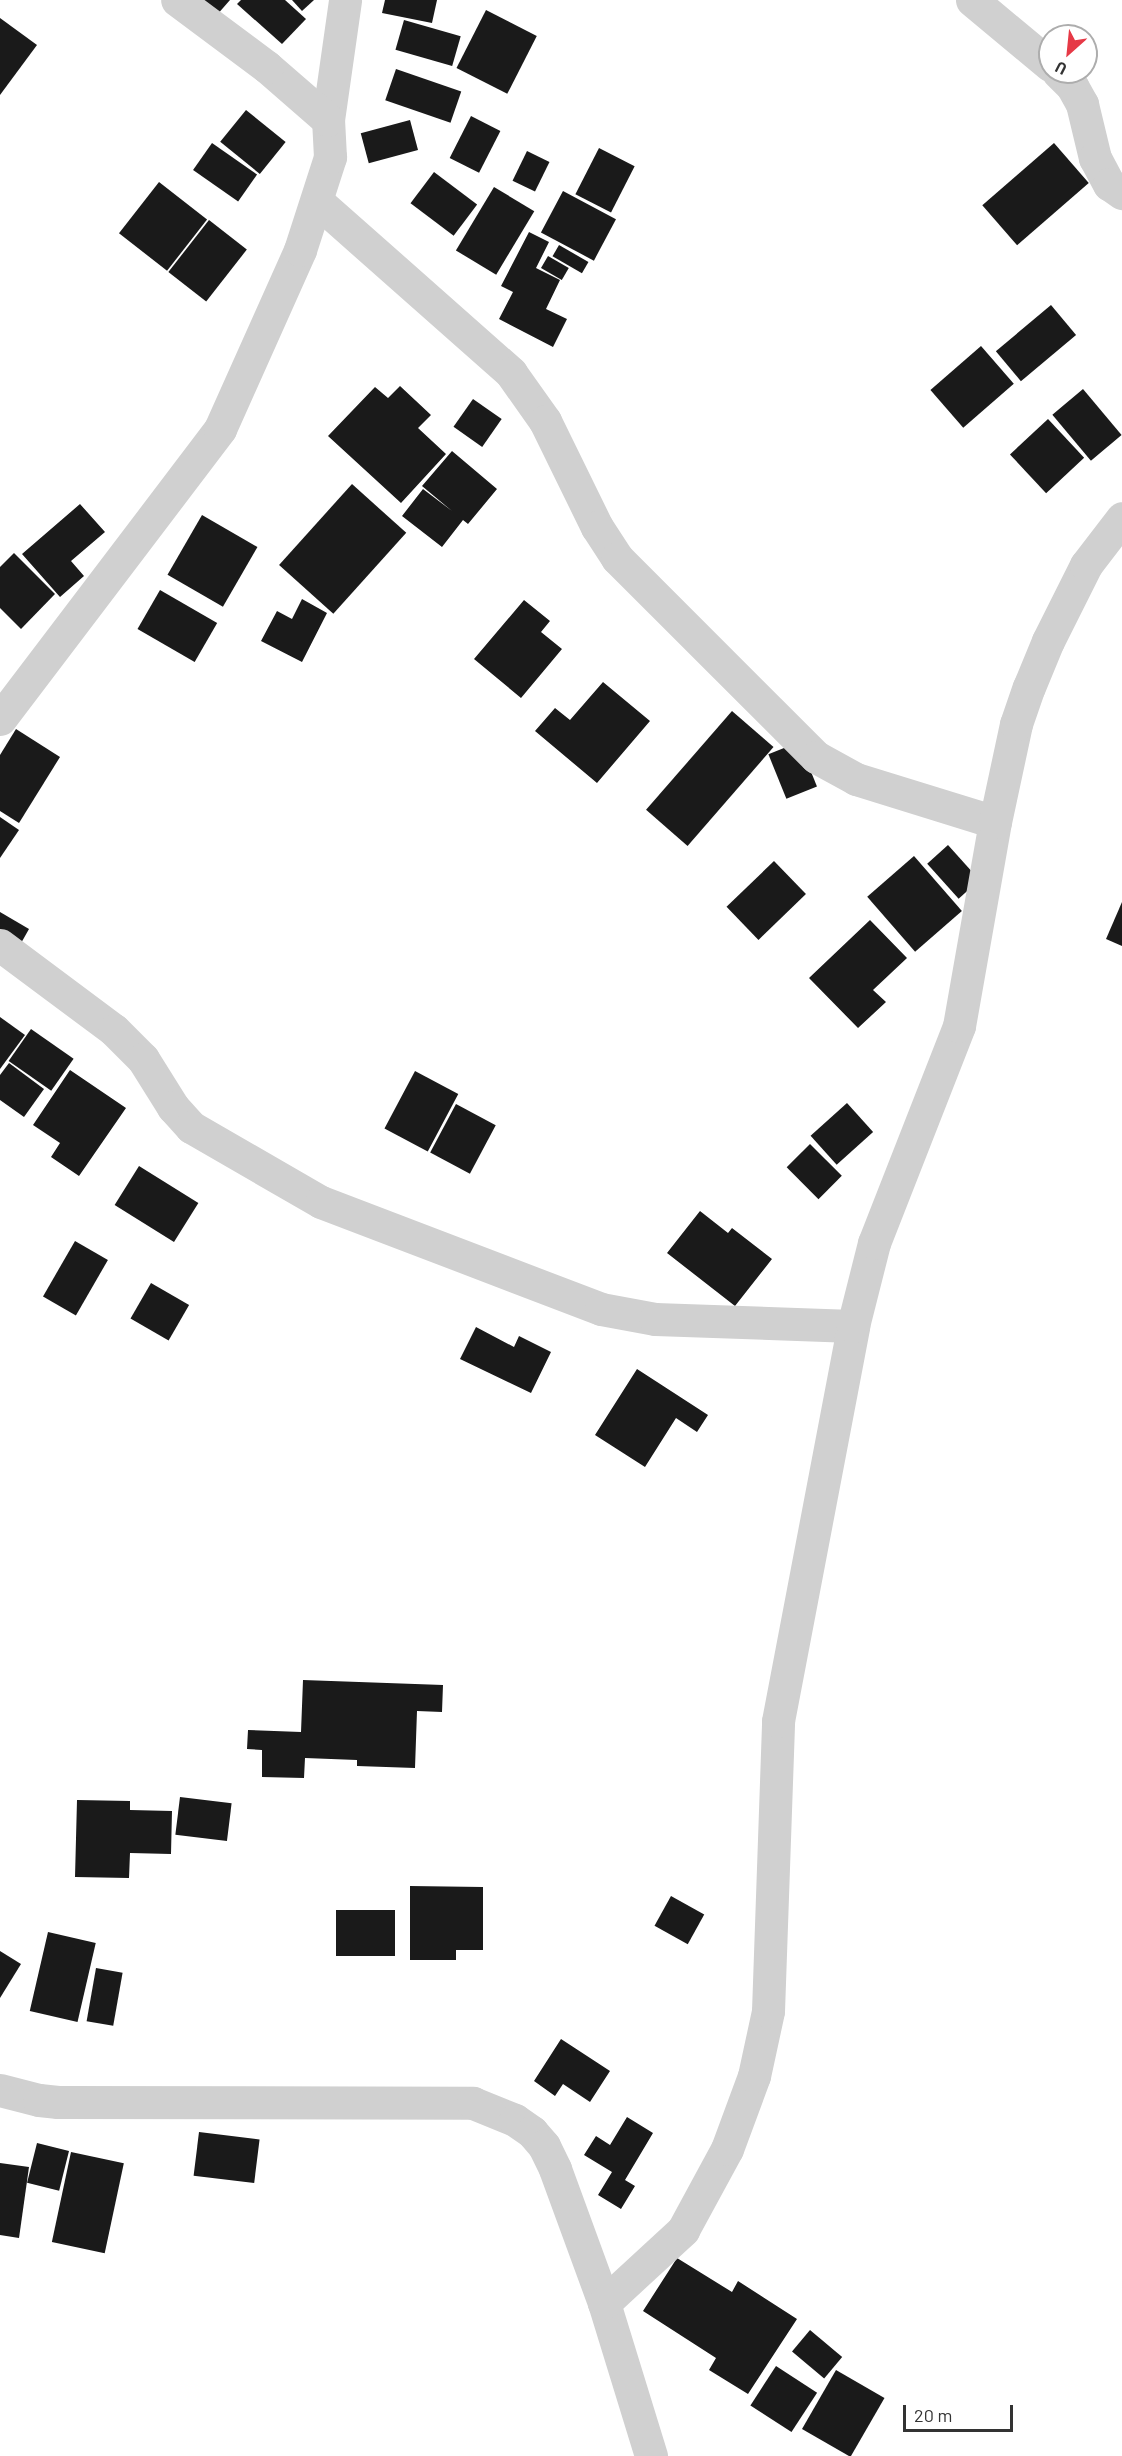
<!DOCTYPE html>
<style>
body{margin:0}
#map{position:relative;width:1122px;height:2456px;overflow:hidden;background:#fff;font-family:Barlow,sans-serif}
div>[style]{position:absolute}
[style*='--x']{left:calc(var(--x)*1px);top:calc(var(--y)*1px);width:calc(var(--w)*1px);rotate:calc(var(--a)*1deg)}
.building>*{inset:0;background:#1a1a1a;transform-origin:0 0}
.minor>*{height:33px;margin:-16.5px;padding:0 16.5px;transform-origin:16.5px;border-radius:16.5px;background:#d0d0d0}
span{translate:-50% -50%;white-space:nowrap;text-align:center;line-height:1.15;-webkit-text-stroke:6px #fff;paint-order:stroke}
.north{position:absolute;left:1038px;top:24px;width:60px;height:60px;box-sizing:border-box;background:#fff;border:2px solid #adadad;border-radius:50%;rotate:207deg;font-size:16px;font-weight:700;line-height:24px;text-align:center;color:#333}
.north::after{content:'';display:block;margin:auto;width:21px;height:27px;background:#e63946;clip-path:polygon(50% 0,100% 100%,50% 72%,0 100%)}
.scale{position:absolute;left:903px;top:2405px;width:110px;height:27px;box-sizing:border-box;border:3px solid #333;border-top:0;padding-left:8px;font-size:18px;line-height:21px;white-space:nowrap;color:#333;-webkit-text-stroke:4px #fff;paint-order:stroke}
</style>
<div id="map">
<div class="building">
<i style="clip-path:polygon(196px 0,230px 0,216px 16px)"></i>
<i style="clip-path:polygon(241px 0,285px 0,306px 19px,282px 44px,237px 4px)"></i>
<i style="clip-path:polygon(292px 0,314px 0,302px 11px)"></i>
<i style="clip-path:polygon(385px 0,437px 0,432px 23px,382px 13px)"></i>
<i style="left:486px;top:10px;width:57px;height:65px;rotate:27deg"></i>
<i style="clip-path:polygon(0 18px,37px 45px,0 95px)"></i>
<i style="left:404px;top:20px;width:59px;height:31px;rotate:16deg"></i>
<i style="left:396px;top:69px;width:69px;height:33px;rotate:19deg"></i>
<i style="left:246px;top:110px;width:51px;height:41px;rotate:39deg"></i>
<i style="left:471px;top:116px;width:33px;height:47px;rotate:27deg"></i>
<i style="left:410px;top:120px;width:31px;height:51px;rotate:75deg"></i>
<i style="left:212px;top:143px;width:55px;height:33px;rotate:35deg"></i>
<i style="left:1054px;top:143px;width:53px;height:95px;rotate:49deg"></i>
<i style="left:599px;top:148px;width:40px;height:52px;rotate:27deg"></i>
<i style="left:527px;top:151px;width:25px;height:33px;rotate:26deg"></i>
<i style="left:434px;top:172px;width:54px;height:39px;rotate:37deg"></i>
<i style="left:159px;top:182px;width:61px;height:65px;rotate:38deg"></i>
<i style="left:494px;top:187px;width:47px;height:74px;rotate:31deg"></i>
<i style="left:563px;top:191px;width:60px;height:47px;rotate:28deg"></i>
<i style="left:209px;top:220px;width:48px;height:66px;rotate:38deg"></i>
<i style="clip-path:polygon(529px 232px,549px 242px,536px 268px,560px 280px,546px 309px,567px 319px,553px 347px,499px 319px,513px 292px,501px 286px)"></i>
<i style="left:559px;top:245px;width:34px;height:13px;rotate:30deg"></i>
<i style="left:548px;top:256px;width:24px;height:14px;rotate:30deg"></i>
<i style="left:1051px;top:305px;width:39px;height:72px;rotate:50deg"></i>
<i style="left:981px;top:346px;width:50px;height:67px;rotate:49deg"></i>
<i style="clip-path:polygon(400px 386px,431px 415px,418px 428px,446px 454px,401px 503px,328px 436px,375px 387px,388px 398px)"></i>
<i style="left:1083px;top:389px;width:60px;height:40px;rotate:50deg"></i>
<i style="left:473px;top:399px;width:35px;height:34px;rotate:35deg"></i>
<i style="left:1048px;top:419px;width:53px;height:52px;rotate:47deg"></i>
<i style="clip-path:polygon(452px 451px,497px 489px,468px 524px,463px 520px,442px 547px,402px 516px,423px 489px,452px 511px,422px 486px)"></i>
<i style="left:352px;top:484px;width:73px;height:109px;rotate:42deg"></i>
<i style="clip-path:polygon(80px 504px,105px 532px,71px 561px,84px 576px,60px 597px,22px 554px)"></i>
<i style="left:202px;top:515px;width:64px;height:69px;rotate:30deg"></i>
<i style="clip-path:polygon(14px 553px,55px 594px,21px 629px,0 608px,0 567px)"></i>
<i style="left:160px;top:590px;width:66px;height:45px;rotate:30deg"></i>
<i style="clip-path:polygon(302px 599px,327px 613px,302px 662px,261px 641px,277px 611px,292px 619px)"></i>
<i style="clip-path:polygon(524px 600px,550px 621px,541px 632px,562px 649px,521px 698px,474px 659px)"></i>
<i style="clip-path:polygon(603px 682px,650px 721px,597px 783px,535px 731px,555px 708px,570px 720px)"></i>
<i style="left:732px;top:711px;width:55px;height:131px;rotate:41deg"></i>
<i style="clip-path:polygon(16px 729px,60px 757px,19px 823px,0 811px,0 755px)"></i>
<i style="left:799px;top:742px;width:48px;height:33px;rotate:68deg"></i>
<i style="clip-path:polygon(0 817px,19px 830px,0 858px)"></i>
<i style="left:948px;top:845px;width:47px;height:28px;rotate:48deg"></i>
<i style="left:914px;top:856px;width:73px;height:62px;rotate:49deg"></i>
<i style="left:774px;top:861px;width:46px;height:66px;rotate:46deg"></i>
<i style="clip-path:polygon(1122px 902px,1122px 946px,1106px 939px)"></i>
<i style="clip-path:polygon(0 912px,29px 929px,16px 952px,0 942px)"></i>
<i style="clip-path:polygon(870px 920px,907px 958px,873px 990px,886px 1002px,858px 1028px,809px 978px)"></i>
<i style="clip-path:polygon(0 1017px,25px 1035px,0 1069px)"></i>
<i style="left:31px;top:1029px;width:52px;height:39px;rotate:35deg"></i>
<i style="clip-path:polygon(9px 1063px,44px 1089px,24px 1117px,0 1100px,0 1075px)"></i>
<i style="clip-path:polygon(70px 1070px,126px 1108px,79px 1176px,51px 1157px,60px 1143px,33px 1125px)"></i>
<i style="left:415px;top:1071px;width:49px;height:65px;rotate:28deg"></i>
<i style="left:847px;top:1103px;width:39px;height:49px;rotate:48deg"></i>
<i style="left:456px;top:1104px;width:45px;height:55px;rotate:28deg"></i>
<i style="left:810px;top:1144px;width:45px;height:33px;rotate:45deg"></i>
<i style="left:139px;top:1166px;width:70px;height:46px;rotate:32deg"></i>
<i style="clip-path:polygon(700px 1211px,728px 1233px,732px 1228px,772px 1259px,735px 1306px,667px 1253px)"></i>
<i style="left:75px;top:1241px;width:38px;height:64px;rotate:30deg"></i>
<i style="left:151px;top:1283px;width:44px;height:41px;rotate:30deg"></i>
<i style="clip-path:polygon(476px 1327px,514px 1347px,519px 1336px,551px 1352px,531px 1393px,460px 1359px)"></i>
<i style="clip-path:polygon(637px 1369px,708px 1415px,697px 1432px,676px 1418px,645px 1467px,595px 1435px)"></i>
<i style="clip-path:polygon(303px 1680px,443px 1685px,442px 1712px,417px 1711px,415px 1768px,357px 1766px,357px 1760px,305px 1758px,304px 1778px,262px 1777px,262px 1750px,247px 1749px,248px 1730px,301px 1732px)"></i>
<i style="left:180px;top:1797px;width:52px;height:38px;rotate:7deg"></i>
<i style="clip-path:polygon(77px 1800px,130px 1801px,130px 1810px,172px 1811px,171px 1854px,130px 1853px,129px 1878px,75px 1877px)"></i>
<i style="clip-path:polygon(410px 1886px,483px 1887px,483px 1950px,456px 1950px,456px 1960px,410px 1960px)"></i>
<i style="left:671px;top:1896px;width:38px;height:34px;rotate:29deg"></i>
<i style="left:336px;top:1910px;width:59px;height:46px"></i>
<i style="left:48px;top:1932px;width:49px;height:81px;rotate:13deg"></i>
<i style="clip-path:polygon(0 1951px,21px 1964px,0 1998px)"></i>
<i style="left:96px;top:1968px;width:27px;height:54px;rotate:10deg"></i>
<i style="clip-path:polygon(561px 2039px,610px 2071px,590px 2102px,563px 2084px,555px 2096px,534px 2081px)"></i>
<i style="clip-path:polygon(627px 2117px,653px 2133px,625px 2180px,635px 2186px,621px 2209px,598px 2195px,612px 2172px,584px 2155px,596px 2136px,610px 2145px)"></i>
<i style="left:199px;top:2132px;width:61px;height:44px;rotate:7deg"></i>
<i style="left:37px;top:2143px;width:33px;height:41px;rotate:14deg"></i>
<i style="left:71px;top:2152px;width:54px;height:92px;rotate:12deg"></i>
<i style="clip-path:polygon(0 2163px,29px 2167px,19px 2238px,0 2235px)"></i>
<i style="clip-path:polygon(677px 2258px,732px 2292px,738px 2281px,797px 2319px,748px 2394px,709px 2370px,716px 2358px,643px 2311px)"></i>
<i style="left:810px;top:2330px;width:42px;height:28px;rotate:40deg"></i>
<i style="left:776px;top:2366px;width:49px;height:47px;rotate:33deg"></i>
<i style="left:836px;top:2370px;width:56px;height:68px;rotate:30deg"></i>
</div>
<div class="minor">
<i style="--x:972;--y:0;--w:102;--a:39.8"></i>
<i style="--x:1058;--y:72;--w:20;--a:45"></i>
<i style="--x:1072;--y:86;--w:21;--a:61"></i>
<i style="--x:1082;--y:104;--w:56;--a:76.5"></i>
<i style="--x:1095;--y:158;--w:30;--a:62"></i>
<i style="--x:1109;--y:184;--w:16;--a:35"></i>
<i style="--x:328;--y:120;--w:121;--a:-81.9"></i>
<i style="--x:318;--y:202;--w:258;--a:41.5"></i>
<i style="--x:511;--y:373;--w:59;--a:54.7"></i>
<i style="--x:545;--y:421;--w:118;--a:63.9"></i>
<i style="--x:597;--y:527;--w:37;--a:57"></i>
<i style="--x:617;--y:558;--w:281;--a:45"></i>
<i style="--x:816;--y:757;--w:46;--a:28.8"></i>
<i style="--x:856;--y:779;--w:145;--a:17.2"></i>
<i style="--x:0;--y:719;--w:364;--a:-52.8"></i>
<i style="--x:220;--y:429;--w:196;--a:-65.9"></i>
<i style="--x:300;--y:250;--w:98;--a:-72.1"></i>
<i style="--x:330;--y:157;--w:37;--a:-93"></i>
<i style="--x:328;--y:120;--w:81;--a:-139"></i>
<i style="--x:267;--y:67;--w:112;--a:-143.3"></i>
<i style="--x:0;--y:945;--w:142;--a:36.7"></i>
<i style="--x:114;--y:1030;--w:41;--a:45"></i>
<i style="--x:143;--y:1059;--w:57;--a:58"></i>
<i style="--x:173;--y:1107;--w:27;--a:48"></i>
<i style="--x:191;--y:1127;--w:150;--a:30"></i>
<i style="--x:321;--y:1202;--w:300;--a:20.9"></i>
<i style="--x:601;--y:1309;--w:55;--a:10.5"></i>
<i style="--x:655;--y:1319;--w:198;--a:2"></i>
<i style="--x:0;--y:2090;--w:40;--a:14.4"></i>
<i style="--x:39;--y:2100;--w:19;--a:6"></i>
<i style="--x:58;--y:2102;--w:415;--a:0.1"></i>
<i style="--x:473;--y:2103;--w:45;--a:22"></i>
<i style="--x:515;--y:2120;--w:21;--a:35"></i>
<i style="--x:532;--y:2132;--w:18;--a:49"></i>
<i style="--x:544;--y:2146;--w:25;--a:64"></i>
<i style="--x:555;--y:2169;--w:143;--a:69.9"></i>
<i style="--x:604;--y:2303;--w:160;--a:72.9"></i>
<i style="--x:604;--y:2303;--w:108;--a:-42.7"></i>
<i style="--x:683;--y:2230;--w:92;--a:-61.5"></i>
<i style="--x:727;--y:2149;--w:78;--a:-69.7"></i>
<i style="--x:754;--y:2076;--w:66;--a:-77.8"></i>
<i style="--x:768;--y:2011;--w:290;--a:-88"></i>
<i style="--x:778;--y:1721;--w:402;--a:-79.2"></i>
<i style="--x:853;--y:1326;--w:86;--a:-75.8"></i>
<i style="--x:874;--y:1243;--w:233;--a:-68.6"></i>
<i style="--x:959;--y:1026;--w:207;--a:-80"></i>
<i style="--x:995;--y:822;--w:100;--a:-77.9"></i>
<i style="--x:1016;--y:724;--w:39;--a:-71"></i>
<i style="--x:1029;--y:687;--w:50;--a:-67.6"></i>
<i style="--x:1048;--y:641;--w:85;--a:-63.4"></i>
<i style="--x:1086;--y:565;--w:59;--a:-52.5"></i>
</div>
<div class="north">U</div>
<div class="scale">20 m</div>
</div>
